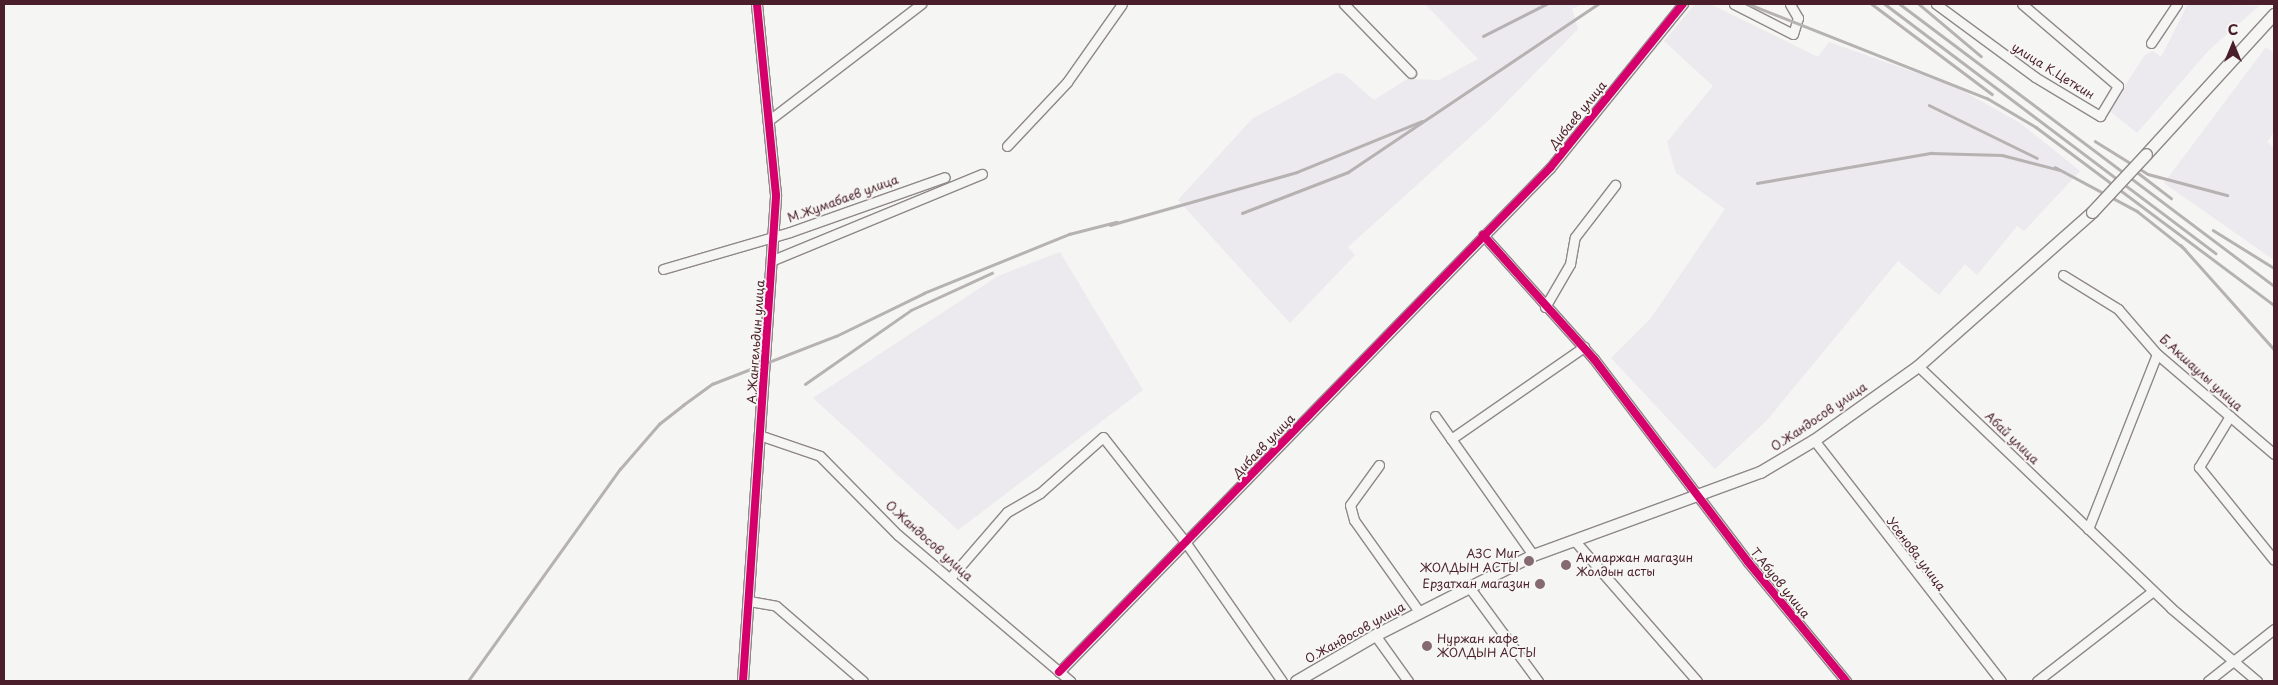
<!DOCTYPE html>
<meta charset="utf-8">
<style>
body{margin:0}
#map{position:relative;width:2278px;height:685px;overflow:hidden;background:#f5f5f3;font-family:"Playpen Sans",sans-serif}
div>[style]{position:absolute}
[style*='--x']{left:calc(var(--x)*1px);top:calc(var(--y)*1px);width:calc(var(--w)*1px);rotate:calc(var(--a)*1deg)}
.built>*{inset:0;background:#ece9ef}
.roads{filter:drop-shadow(1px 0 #8f8788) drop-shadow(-1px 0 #8f8788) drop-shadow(0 1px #8f8788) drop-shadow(0 -1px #8f8788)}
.minor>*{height:9px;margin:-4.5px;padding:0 4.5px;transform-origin:4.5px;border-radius:4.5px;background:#f5f5f3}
.tertiary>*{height:10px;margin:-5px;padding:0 5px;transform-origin:5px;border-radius:5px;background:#f5f5f3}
.secondary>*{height:11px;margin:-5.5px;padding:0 5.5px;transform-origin:5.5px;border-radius:5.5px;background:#f5f5f3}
.rail>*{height:2.5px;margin:-1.25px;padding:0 1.25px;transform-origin:1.25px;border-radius:1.25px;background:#b6b2b2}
.bridges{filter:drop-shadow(1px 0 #8f8788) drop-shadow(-1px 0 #8f8788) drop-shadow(0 1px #8f8788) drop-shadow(0 -1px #8f8788)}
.secondary-bridge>*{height:11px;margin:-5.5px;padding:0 5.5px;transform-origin:5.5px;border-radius:5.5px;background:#f5f5f3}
.cycleway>*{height:8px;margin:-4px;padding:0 4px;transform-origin:4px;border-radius:4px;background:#d6006c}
.dots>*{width:14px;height:14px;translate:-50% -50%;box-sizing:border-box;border:2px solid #f6f6f2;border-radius:50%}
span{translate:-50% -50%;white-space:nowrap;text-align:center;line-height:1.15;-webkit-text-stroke:4px #f6f6f2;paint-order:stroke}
.street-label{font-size:12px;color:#4a1f2b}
.poi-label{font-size:12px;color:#4a1f2b}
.right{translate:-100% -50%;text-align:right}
.left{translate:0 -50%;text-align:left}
.frame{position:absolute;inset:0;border:5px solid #4a1f2b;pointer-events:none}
.north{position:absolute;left:2208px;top:20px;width:50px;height:50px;-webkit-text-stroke:4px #f6f6f2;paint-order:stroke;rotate:0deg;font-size:14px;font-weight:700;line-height:20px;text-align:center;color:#4a1f2b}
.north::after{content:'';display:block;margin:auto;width:18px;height:22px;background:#4a1f2b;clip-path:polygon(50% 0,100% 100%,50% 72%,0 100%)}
</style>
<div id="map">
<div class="built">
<i style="clip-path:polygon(1425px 4px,1582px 4px,1572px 9px,1578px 29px,1490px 119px,1348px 247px,1355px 255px,1290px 323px,1178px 200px,1252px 119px,1336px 73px,1344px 74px,1374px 100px,1407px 79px,1439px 80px,1478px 59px)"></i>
<i style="clip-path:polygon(1695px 4px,1710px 4px,1818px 57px,1829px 42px,1956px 87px,2020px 123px,2080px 171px,2024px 231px,2017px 226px,1977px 275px,1965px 264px,1939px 295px,1898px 261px,1768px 419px,1715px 469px,1611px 358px,1651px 318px,1725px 209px,1676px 173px,1667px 142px,1713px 86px,1664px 41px)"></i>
<i style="clip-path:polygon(2188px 4px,2259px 6px,2209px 50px,2137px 133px,2111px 112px,2111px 107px,2145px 55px,2153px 51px,2161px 57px)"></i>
<i style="clip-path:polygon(2266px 47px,2274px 53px,2274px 132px,2267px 142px,2274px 147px,2274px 260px,2164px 183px)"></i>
<i style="clip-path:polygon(1060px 252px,1143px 390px,958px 530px,813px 398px,998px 276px)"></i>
</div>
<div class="roads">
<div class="minor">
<i style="--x:1344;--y:4;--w:96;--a:45.8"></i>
<i style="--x:1734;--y:4;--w:66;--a:27"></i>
<i style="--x:1793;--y:34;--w:17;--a:-73"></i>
<i style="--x:1798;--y:18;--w:16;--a:-120"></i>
<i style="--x:1936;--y:4;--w:123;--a:36.4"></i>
<i style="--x:2035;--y:77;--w:76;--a:31"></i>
<i style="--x:2100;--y:116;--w:35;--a:-59"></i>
<i style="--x:2118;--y:86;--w:126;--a:-139.5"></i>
<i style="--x:2151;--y:43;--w:47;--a:-56.3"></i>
<i style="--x:768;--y:121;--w:193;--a:-37.4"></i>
<i style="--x:1007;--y:146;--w:88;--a:-46.8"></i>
<i style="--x:1067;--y:82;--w:95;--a:-54.8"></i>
<i style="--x:1483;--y:235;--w:166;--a:48.2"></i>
<i style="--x:1594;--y:359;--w:255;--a:52.8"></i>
<i style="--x:1748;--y:562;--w:154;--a:50.5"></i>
<i style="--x:773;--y:260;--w:226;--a:-22.4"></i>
<i style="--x:663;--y:269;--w:132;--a:-16.2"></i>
<i style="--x:790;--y:232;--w:164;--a:-19.5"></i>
<i style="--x:2063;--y:275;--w:65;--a:31.7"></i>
<i style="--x:2118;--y:309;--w:60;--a:49.1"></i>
<i style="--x:2157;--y:354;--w:154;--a:40.5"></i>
<i style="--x:1545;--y:307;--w:50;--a:-59.8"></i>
<i style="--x:1570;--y:264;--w:27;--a:-80"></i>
<i style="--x:1575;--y:237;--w:66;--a:-52.4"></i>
<i style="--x:1918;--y:366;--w:350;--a:43.7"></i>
<i style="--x:2171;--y:608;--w:113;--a:40.3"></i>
<i style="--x:1435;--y:416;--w:170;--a:54.8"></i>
<i style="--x:2230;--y:416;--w:60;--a:121.3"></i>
<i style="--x:2199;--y:467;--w:119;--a:51.1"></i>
<i style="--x:762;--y:436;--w:61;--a:19"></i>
<i style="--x:820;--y:456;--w:111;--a:45.4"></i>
<i style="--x:898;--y:535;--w:226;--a:40.3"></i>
<i style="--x:1451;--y:439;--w:162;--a:-34.7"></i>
<i style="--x:1814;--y:440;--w:305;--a:52.2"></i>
<i style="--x:1379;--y:465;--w:49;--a:125.9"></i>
<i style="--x:1350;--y:505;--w:16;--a:75"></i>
<i style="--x:1354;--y:520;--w:114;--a:54.6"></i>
<i style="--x:2088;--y:529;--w:188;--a:-68.5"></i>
<i style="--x:1574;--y:540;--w:187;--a:48.9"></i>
<i style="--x:950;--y:578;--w:87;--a:-49.2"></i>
<i style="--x:1007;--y:512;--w:38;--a:-30"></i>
<i style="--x:1040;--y:493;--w:84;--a:-41.6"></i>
<i style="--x:1103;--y:437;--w:135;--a:51.9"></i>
<i style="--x:1186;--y:543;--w:168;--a:55.2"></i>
<i style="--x:1469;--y:587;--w:117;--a:53.7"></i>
<i style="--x:749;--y:601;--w:27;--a:10"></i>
<i style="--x:776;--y:606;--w:115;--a:40.8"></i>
<i style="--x:1375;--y:635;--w:57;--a:54.3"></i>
<i style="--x:1059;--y:672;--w:704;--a:-45.75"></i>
<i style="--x:1550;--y:168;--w:211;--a:-51"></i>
<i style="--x:2037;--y:681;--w:147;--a:-37.8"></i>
<i style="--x:2208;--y:681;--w:84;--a:-38.2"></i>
</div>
<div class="tertiary">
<i style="--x:743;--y:681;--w:487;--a:-86.1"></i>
<i style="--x:776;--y:195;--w:192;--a:-95.7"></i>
</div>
<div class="secondary">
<i style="--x:2146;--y:154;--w:190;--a:-47.6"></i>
<i style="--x:1296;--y:681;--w:91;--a:-30.2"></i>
<i style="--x:1375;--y:635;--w:177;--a:-26.9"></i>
<i style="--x:1533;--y:555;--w:242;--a:-20.1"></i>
<i style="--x:1760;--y:472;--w:63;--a:-30.7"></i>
<i style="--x:1814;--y:440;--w:128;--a:-35.4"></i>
<i style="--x:1918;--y:366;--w:232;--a:-41.5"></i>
</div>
</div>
<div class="rail">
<i style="--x:1749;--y:4;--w:256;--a:21.6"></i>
<i style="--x:1987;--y:98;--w:57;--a:30.6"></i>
<i style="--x:2036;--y:127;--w:297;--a:36.8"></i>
<i style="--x:1872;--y:4;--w:150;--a:36.9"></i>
<i style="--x:1885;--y:4;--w:414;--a:37"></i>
<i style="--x:1900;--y:4;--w:468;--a:37"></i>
<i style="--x:1919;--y:4;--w:81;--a:40"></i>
<i style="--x:1483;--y:36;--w:71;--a:-26.9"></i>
<i style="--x:1929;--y:105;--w:120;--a:26.1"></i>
<i style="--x:2095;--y:141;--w:62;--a:31.9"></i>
<i style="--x:2148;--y:174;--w:82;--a:14.9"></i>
<i style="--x:2055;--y:167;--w:93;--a:28.2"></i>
<i style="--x:2137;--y:211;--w:61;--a:38.4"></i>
<i style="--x:2137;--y:172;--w:43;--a:37.4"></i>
<i style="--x:1757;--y:183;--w:177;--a:-9.8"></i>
<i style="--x:1931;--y:153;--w:71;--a:1.6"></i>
<i style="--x:2002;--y:155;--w:60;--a:14.5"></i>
<i style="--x:1242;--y:213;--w:114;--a:-21.1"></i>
<i style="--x:1348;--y:172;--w:301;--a:-33.9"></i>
<i style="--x:1110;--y:225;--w:194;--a:-15.8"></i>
<i style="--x:1297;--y:172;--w:135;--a:-22.2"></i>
<i style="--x:2213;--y:230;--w:72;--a:31.9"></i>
<i style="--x:2181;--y:245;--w:140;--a:48.2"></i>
<i style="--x:805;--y:384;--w:129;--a:-34.9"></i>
<i style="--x:911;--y:310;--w:89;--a:-24.6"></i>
<i style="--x:468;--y:681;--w:261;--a:-54.4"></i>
<i style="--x:620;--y:469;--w:60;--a:-49.1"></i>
<i style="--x:659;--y:424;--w:31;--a:-38"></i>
<i style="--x:683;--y:405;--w:36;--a:-36"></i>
<i style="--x:712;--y:384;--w:133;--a:-21.2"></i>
<i style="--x:836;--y:336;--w:98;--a:-26"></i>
<i style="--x:924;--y:293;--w:157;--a:-22.1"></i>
<i style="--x:1069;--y:234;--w:49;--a:-14.3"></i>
</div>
<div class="bridges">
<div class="secondary-bridge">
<i style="--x:2092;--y:212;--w:79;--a:-47"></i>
</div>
</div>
<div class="cycleway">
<i style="--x:1483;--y:235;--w:166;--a:48.2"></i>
<i style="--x:1594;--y:359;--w:255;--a:52.8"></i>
<i style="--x:1748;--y:562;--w:154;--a:50.5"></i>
<i style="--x:1059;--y:672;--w:704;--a:-45.75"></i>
<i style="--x:1550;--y:168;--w:211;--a:-51"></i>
<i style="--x:743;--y:681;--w:487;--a:-86.1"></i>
<i style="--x:776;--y:195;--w:192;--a:-95.7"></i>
</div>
<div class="dots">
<i style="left:1529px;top:561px;background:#866a71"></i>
<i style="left:1566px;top:565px;background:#866a71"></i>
<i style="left:1540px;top:584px;background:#866a71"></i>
<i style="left:1427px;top:646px;background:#866a71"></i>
</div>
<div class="street-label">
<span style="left:2053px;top:71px;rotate:32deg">улица К.Цеткин</span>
<span style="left:1578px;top:115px;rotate:-51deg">Дибаев улица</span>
<span style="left:843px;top:199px;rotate:-20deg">М.Жумабаев улица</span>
<span style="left:756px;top:342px;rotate:-86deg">А.Жангельдин улица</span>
<span style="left:2201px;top:373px;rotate:42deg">Б.Акшаулы улица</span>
<span style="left:1819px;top:417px;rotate:-34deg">О.Жандосов улица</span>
<span style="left:2012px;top:438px;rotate:44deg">Абай улица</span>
<span style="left:1264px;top:446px;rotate:-46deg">Дибаев улица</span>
<span style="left:929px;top:541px;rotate:42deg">О.Жандосов улица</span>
<span style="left:1916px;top:554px;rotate:53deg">Усенова улица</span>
<span style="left:1780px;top:583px;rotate:51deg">Т.Абуов улица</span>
<span style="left:1355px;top:633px;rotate:-29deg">О.Жандосов улица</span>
</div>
<div class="poi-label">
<span class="right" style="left:1519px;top:561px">АЗС Миг<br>ЖОЛДЫН АСТЫ</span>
<span class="left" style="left:1576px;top:565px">Акмаржан магазин<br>Жолдын асты</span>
<span class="right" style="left:1530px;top:584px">Ерзатхан магазин</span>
<span class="left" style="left:1437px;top:646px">Нуржан кафе<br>ЖОЛДЫН АСТЫ</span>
</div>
<div class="frame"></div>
<div class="north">С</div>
</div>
